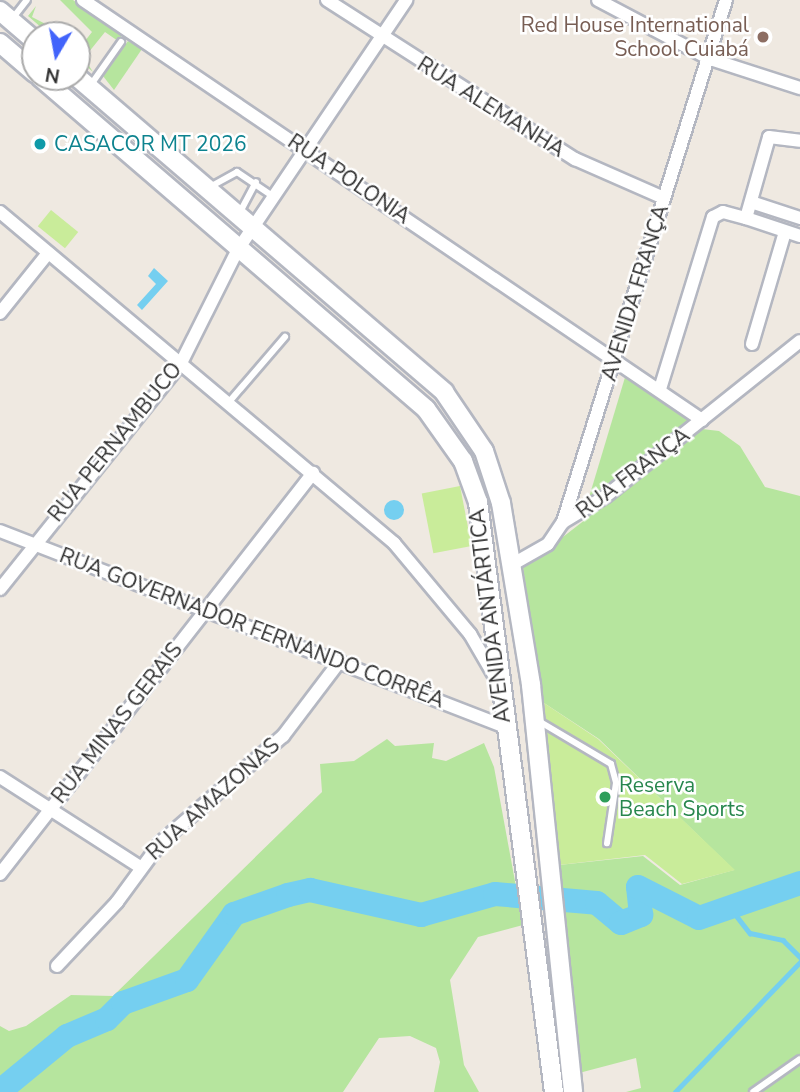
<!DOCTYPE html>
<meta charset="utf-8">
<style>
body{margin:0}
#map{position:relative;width:800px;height:1092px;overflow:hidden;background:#efe9e1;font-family:"Nunito Sans",sans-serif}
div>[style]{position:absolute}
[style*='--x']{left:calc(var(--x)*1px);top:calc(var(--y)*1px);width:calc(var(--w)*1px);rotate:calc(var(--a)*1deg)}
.green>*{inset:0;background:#b6e59e}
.pitch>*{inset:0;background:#c9ec9a;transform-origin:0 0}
.water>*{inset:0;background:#75cff0}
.round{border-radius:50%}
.stream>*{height:4.5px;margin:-2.25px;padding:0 2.25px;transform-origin:2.25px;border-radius:2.25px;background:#75cff0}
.river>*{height:24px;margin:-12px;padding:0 12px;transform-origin:12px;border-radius:12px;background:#75cff0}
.roads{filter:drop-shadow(2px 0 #b4b7c1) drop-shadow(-2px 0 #b4b7c1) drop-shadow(0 2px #b4b7c1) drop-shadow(0 -2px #b4b7c1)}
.service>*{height:6px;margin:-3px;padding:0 3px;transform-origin:3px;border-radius:3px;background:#fff}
.minor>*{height:12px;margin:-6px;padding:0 6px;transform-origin:6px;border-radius:6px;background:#fff}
.secondary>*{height:18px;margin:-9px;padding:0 9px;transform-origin:9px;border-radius:9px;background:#fff}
.dots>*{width:19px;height:19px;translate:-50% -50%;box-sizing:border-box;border:4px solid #fff;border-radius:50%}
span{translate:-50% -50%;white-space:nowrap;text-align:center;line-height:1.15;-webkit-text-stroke:5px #fff;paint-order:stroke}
.education-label{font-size:21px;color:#785e54}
.right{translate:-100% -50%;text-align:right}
.street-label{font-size:21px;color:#2e2e2e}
.culture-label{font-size:21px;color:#0d838f}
.left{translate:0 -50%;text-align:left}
.leisure-label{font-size:21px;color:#27864d}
.north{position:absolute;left:21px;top:21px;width:70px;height:70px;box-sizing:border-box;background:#fff;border:2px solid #ababab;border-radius:50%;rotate:190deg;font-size:19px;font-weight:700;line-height:28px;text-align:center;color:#2e2e2e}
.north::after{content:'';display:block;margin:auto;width:24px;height:32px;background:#4264fb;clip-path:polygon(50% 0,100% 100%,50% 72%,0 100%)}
</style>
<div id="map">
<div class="green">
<i style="clip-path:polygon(60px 0,73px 0,122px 35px,118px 41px,105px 32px,84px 58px,93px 72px,77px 58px,77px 43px,81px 46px,92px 32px)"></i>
<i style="clip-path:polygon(36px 6px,32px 17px,67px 35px,50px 35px,28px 16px)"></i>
<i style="clip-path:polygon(128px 41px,142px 49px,114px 90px,103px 76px)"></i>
<i style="clip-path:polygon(626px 374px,692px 419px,587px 504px)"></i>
<i style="clip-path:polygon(702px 429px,719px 431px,740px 446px,765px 487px,800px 496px,800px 1092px,626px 1092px,641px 1088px,636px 1058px,579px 1073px,559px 865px,643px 856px,680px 885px,734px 870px,599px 739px,544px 703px,523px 568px)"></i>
<i style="clip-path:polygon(387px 739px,395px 746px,434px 743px,432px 758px,446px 761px,484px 743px,494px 767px,523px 925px,478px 937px,450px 980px,464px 1065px,479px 1092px,434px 1092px,440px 1062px,436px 1048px,410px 1036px,379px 1038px,343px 1092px,0 1092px,0 1026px,9px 1031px,26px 1026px,71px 995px,113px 996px,322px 792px,320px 764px,354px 761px)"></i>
</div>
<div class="pitch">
<i style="left:51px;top:210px;width:35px;height:21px;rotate:39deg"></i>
<i style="left:460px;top:486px;width:61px;height:39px;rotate:79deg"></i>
<i style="clip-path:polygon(544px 703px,598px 739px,735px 870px,682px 884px,645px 855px,559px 865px)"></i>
</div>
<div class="water">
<i style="clip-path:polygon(154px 268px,168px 281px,142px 310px,137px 305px,156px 284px,148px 276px)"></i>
<i class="round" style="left:384px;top:500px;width:20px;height:20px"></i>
</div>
<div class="stream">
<i style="--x:728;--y:905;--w:36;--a:52"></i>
<i style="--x:750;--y:933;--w:34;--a:12"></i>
<i style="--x:783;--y:940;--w:24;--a:45"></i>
<i style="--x:675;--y:1092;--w:180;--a:-46.1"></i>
</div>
<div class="river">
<i style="--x:0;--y:1091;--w:87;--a:-39.4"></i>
<i style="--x:67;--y:1036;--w:43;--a:-23"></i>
<i style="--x:107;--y:1019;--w:23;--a:-45"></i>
<i style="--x:123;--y:1003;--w:68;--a:-19.8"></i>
<i style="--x:187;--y:980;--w:81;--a:-54.5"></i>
<i style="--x:234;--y:914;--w:57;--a:-19.4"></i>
<i style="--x:288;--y:895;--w:23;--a:-13"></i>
<i style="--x:310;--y:890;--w:114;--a:12.7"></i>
<i style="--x:421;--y:915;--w:77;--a:-15.8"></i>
<i style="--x:495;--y:894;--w:102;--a:5"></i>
<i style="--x:597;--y:903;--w:31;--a:40"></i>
<i style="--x:621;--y:923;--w:22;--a:-22"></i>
<i style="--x:641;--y:915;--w:28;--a:-96"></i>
<i style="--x:638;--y:887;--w:68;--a:26.9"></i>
<i style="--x:699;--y:918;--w:107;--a:-19.1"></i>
</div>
<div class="roads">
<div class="service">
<i style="--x:12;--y:19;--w:24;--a:-52"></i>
<i style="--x:90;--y:86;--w:54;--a:-54.8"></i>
<i style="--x:208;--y:188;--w:33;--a:-29"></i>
<i style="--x:237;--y:172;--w:45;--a:34"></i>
<i style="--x:239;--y:214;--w:36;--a:-62"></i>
<i style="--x:229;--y:402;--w:86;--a:-49.3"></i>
<i style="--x:537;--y:720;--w:86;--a:30.7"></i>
<i style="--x:611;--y:764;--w:20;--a:75"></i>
<i style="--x:616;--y:783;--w:61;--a:98.5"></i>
<i style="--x:753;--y:1092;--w:57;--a:-35.1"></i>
</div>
<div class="minor">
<i style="--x:83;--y:0;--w:748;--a:34.16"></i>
<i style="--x:327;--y:0;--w:295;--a:32.7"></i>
<i style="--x:575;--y:159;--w:97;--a:23.7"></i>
<i style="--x:598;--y:0;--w:127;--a:27.8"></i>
<i style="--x:710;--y:59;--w:95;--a:17.9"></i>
<i style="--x:751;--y:202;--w:52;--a:18.1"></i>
<i style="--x:0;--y:212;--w:515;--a:40.03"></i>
<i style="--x:394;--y:543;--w:119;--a:50.1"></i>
<i style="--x:470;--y:634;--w:56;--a:59.7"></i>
<i style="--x:746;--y:218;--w:57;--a:18.4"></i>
<i style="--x:0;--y:313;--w:77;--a:-51.3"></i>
<i style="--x:752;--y:344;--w:117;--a:-73.6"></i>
<i style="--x:660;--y:389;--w:180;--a:-72.9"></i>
<i style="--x:713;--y:217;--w:11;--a:-27"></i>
<i style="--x:723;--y:212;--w:24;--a:15"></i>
<i style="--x:746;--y:218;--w:84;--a:-74.1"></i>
<i style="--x:769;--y:137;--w:31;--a:7"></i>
<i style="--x:563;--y:522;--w:50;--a:-31.2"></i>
<i style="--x:606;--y:496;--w:248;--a:-38.6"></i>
<i style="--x:0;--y:531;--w:539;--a:21.19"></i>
<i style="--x:513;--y:564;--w:40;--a:-29.7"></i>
<i style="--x:548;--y:544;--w:27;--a:-56"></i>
<i style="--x:563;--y:522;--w:547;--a:-72.66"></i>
<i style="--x:0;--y:589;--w:290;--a:-51.3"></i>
<i style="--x:181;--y:363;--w:125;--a:-63.4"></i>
<i style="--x:237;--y:251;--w:303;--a:-56"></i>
<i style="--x:0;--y:777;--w:166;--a:32.7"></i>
<i style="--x:0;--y:874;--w:509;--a:-52.03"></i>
<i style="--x:57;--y:966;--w:88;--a:-46.8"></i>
<i style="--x:117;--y:902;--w:74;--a:-53.7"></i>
<i style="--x:161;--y:842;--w:162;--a:-41"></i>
<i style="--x:283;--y:736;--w:94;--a:-52.8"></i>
</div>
<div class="secondary">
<i style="--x:0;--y:11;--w:46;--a:40.6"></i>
<i style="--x:0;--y:43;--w:46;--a:40.6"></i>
<i style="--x:40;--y:77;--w:509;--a:40.7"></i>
<i style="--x:426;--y:409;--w:64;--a:54.6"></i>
<i style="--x:463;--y:461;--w:44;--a:69.9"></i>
<i style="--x:478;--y:502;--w:595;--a:82.66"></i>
<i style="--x:77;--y:77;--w:484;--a:40.6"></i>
<i style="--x:444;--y:392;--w:71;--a:55.9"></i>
<i style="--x:484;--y:451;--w:55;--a:71.9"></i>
<i style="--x:501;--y:503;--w:184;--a:80.6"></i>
<i style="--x:531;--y:685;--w:409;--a:84.1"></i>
</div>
</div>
<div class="dots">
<i style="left:763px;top:37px;background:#8d6e63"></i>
<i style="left:40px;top:144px;background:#0f9aa8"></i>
<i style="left:605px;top:797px;background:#2e9e5b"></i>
</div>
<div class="education-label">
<span class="right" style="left:749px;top:37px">Red House International<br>School Cuiabá</span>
</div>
<div class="street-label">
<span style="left:491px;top:107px;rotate:32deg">RUA ALEMANHA</span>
<span style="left:349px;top:179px;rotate:34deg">RUA POLONIA</span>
<span style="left:635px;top:293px;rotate:-73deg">AVENIDA FRANÇA</span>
<span style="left:115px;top:442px;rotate:-51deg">RUA PERNAMBUCO</span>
<span style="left:633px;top:473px;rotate:-37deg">RUA FRANÇA</span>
<span style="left:490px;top:616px;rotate:-97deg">AVENIDA ANTÁRTICA</span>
<span style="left:252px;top:628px;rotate:21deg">RUA GOVERNADOR FERNANDO CORRÊA</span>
<span style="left:117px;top:723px;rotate:-52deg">RUA MINAS GERAIS</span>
<span style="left:213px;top:799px;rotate:-42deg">RUA AMAZONAS</span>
</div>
<div class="culture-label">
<span class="left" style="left:54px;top:144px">CASACOR MT 2026</span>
</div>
<div class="leisure-label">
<span class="left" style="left:619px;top:797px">Reserva<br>Beach Sports</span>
</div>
<div class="north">N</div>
</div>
